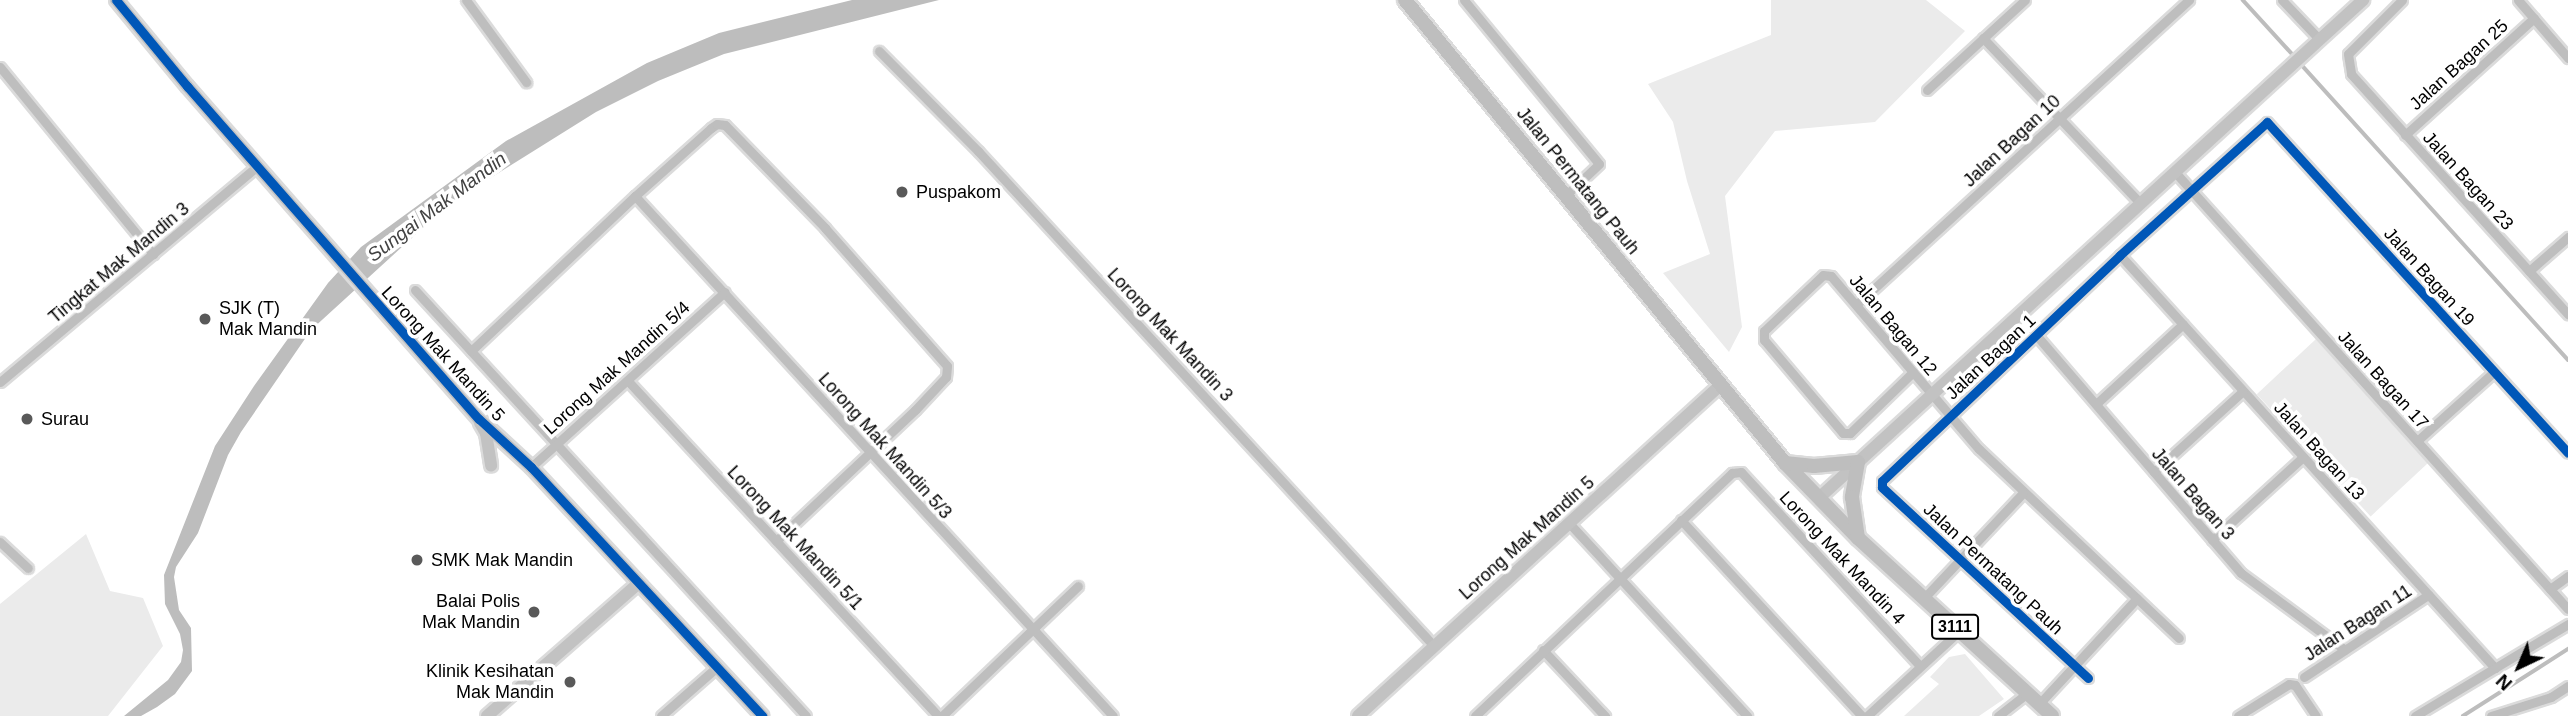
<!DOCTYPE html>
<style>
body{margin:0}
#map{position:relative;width:2568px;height:716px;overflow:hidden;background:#fff;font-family:Helvetica,sans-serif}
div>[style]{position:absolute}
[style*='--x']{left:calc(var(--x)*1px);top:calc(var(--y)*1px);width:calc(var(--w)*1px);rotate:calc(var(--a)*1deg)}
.green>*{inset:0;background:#ebebeb;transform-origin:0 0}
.water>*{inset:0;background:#bdbdbd}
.stream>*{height:3.5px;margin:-1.75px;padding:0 1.75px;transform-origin:1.75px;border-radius:1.75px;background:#bdbdbd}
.roads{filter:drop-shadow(2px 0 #dbdbdb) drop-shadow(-2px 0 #dbdbdb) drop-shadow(0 2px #dbdbdb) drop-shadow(0 -2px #dbdbdb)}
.street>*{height:9px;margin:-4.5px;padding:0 4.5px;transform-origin:4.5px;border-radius:4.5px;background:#bebebe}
.secondary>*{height:12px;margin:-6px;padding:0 6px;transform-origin:6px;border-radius:6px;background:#c2c2c2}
.primary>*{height:14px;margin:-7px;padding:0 7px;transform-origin:7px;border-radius:7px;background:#bebebe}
.cycleway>*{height:9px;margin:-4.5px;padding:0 4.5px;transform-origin:4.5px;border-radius:4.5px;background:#0057b8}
.dots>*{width:19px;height:19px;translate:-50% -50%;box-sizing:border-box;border:4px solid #fff;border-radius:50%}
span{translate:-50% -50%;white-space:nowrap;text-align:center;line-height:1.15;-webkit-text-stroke:7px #fff;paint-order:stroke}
.shield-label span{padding:2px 5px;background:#fff;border:2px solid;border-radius:5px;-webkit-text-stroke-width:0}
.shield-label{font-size:16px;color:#000;font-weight:700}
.street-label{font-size:18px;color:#000}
.poi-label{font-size:18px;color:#000}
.left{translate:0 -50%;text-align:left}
.right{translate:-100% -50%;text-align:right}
.water-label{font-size:19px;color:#424242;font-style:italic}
.north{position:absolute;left:2484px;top:632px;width:70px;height:70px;-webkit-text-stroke:5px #fff;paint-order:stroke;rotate:224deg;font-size:19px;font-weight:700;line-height:28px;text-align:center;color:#000}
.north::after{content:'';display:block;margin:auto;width:24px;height:32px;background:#000;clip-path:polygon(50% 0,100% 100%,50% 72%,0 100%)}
</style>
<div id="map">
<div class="green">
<i style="clip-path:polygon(1771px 0,1926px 0,1965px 31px,1875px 122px,1775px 131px,1725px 196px,1742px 327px,1729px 352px,1663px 273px,1710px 254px,1687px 181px,1673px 122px,1648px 84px,1771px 35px)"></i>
<i style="left:2316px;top:339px;width:167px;height:81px;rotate:47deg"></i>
<i style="clip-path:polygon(86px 534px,110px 591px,143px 598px,163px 646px,108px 716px,0 716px,0 604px)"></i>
<i style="clip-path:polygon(1965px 654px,2004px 699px,1979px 716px,1904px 716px,1939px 684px,1930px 677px,1949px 657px)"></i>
</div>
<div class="water">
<i style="clip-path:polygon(852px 0,939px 0,724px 54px,658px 81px,596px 112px,449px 204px,311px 330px,241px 432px,228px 455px,198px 533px,176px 567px,174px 577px,179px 610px,191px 628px,192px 671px,175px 694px,157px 707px,141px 716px,124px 716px,168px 680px,181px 662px,183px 650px,180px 634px,165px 604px,164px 575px,215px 446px,254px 386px,328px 283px,361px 247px,506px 141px,647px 63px,719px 33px)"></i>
</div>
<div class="stream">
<i style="--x:2243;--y:0;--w:77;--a:47.6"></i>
<i style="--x:2300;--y:63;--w:400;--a:47.9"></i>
<i style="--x:2463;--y:716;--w:125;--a:-32.5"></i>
</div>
<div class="roads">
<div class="street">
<i style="--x:466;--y:0;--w:102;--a:53.8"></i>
<i style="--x:1464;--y:0;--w:212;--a:50.5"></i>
<i style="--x:1599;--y:164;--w:47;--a:136.7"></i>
<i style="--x:2282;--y:0;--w:54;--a:46.5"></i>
<i style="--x:2402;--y:0;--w:76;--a:135"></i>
<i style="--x:2348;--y:54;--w:20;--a:81"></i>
<i style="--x:2351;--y:74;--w:324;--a:47.9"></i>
<i style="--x:2518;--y:0;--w:77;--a:49.2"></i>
<i style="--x:1983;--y:38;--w:228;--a:46.4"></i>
<i style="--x:879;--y:51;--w:141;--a:45.3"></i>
<i style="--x:978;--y:151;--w:673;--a:47.35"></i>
<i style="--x:0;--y:67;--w:242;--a:50.7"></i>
<i style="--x:1927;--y:90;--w:133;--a:-42.6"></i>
<i style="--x:2405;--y:135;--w:174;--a:-42.2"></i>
<i style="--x:2174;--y:171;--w:589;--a:48.03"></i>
<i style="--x:635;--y:196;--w:706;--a:47.41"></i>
<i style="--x:2120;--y:255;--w:558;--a:47.76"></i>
<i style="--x:2529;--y:271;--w:52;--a:-41.1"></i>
<i style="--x:415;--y:290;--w:578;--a:47.45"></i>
<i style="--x:1856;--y:305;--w:452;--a:-42.5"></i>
<i style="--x:2037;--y:336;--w:313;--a:49.3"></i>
<i style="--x:2241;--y:573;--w:129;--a:36.5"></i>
<i style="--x:471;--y:351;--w:226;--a:-43.4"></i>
<i style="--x:635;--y:196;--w:102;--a:-41.8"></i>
<i style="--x:711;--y:128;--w:7;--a:-34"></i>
<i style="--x:717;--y:124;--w:8;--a:7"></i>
<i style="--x:725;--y:125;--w:144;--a:45.8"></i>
<i style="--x:825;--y:228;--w:184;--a:48.5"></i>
<i style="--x:947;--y:366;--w:11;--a:95"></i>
<i style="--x:946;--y:377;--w:45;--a:133.2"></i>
<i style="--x:915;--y:410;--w:191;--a:136.7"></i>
<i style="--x:1913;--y:372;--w:88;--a:135.9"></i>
<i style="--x:1850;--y:433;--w:7;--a:180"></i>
<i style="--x:1843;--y:433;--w:122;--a:-130.3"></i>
<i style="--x:1764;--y:340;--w:9;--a:-90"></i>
<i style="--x:1764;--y:331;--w:81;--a:-43.5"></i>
<i style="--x:1823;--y:275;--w:8;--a:7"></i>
<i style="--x:1831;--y:276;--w:228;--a:49.5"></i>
<i style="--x:1979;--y:449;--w:275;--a:43.4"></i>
<i style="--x:628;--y:381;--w:456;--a:47.2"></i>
<i style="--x:0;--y:382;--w:336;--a:-40"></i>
<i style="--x:2096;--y:404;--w:118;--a:-42.6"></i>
<i style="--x:2417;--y:441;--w:103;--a:-41.9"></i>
<i style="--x:531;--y:467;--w:261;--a:-42.1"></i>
<i style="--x:2154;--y:472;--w:120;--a:-42.3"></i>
<i style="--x:1681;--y:520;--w:267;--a:47.3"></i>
<i style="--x:1569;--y:523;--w:263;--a:47.3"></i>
<i style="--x:2212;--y:540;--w:123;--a:-42.4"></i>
<i style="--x:0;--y:542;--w:38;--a:43"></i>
<i style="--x:2550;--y:589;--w:22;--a:-36"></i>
<i style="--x:1924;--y:598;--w:144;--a:-46.7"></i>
<i style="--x:1543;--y:650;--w:91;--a:46.8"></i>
<i style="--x:2304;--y:677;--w:149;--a:-33.5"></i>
<i style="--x:2088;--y:678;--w:281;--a:-137.2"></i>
<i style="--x:1882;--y:487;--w:6;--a:-90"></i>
<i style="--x:1882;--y:481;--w:328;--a:-43.5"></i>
<i style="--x:2120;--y:255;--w:198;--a:-42.1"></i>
<i style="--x:2267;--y:122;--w:447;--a:47.7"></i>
<i style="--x:2039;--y:704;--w:144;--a:-47.2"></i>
<i style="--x:661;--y:716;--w:74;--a:-41.2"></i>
<i style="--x:942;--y:716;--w:188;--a:-43.7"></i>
<i style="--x:1475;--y:716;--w:354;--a:-43.4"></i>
<i style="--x:1732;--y:473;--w:9;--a:-6"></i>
<i style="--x:1741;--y:472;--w:264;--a:47.3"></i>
<i style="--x:1867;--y:716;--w:125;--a:-42.7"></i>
<i style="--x:1998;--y:716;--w:37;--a:-38"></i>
<i style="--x:2238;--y:716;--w:60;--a:-32.1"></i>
<i style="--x:2289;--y:684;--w:6;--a:9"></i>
<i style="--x:2295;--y:685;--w:37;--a:56"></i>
<i style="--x:2415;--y:716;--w:179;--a:-31"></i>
<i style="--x:2491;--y:716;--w:63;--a:-17.6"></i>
<i style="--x:2551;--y:697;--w:20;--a:-33"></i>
</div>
<div class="secondary">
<i style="--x:116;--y:0;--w:112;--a:50.5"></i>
<i style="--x:187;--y:86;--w:443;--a:48.8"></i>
<i style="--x:479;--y:419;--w:71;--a:42.7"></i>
<i style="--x:531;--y:467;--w:340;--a:47.1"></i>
<i style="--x:480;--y:423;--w:12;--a:59"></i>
<i style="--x:486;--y:433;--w:33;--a:81"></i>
<i style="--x:1819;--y:498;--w:738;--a:-42.47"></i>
<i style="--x:487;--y:716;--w:201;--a:-41.2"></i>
<i style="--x:1358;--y:716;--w:490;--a:-42.4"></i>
</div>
<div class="primary">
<i style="--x:1405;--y:0;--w:599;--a:50.62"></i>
<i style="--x:1785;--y:463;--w:105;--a:45.8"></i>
<i style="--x:1858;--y:538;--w:263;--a:42.5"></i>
<i style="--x:1785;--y:463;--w:29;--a:6"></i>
<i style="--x:1814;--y:466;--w:44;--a:-5.2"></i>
<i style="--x:1858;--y:462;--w:36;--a:100"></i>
<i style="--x:1852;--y:497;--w:41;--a:81.7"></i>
</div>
</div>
<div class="cycleway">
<i style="--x:116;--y:0;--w:112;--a:50.5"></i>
<i style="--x:187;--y:86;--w:443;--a:48.8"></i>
<i style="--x:479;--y:419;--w:71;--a:42.7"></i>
<i style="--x:531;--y:467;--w:340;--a:47.1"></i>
<i style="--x:2088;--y:678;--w:281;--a:-137.2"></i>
<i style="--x:1882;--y:487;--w:6;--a:-90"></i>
<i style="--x:1882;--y:481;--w:328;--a:-43.5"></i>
<i style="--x:2120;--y:255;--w:198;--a:-42.1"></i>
<i style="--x:2267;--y:122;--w:447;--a:47.7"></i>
</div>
<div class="dots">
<i style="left:902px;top:192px;background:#595959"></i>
<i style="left:205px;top:319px;background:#595959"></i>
<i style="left:27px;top:419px;background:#595959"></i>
<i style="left:417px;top:560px;background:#595959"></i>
<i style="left:534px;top:612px;background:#595959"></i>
<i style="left:570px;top:682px;background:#595959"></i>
</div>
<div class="shield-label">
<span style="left:1955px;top:627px">3111</span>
</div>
<div class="street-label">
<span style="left:2459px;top:65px;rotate:-42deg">Jalan Bagan 25</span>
<span style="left:2012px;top:141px;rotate:-43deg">Jalan Bagan 10</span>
<span style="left:1578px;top:181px;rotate:51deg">Jalan Permatang Pauh</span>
<span style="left:2468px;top:181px;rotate:48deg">Jalan Bagan 23</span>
<span style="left:119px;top:263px;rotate:-40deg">Tingkat Mak Mandin 3</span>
<span style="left:2429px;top:277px;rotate:48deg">Jalan Bagan 19</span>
<span style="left:1893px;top:325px;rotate:50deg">Jalan Bagan 12</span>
<span style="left:1170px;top:335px;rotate:47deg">Lorong Mak Mandin 3</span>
<span style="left:443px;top:354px;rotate:48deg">Lorong Mak Mandin 5</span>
<span style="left:1991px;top:357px;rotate:-43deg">Jalan Bagan 1</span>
<span style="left:617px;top:368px;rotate:-42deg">Lorong Mak Mandin 5/4</span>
<span style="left:2383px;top:380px;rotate:48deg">Jalan Bagan 17</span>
<span style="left:885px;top:446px;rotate:48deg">Lorong Mak Mandin 5/3</span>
<span style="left:2319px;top:451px;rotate:48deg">Jalan Bagan 13</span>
<span style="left:2193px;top:494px;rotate:49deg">Jalan Bagan 3</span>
<span style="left:795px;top:538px;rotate:47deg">Lorong Mak Mandin 5/1</span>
<span style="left:1527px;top:538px;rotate:-42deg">Lorong Mak Mandin 5</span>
<span style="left:1842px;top:558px;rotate:47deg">Lorong Mak Mandin 4</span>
<span style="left:1993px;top:569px;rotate:43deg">Jalan Permatang Pauh</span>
<span style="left:2358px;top:623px;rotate:-33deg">Jalan Bagan 11</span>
</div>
<div class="poi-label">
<span class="left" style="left:916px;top:192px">Puspakom</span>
<span class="left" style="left:219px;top:319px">SJK (T)<br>Mak Mandin</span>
<span class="left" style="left:41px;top:419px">Surau</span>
<span class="left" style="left:431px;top:560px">SMK Mak Mandin</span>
<span class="right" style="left:520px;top:612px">Balai Polis<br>Mak Mandin</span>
<span class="right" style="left:554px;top:682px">Klinik Kesihatan<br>Mak Mandin</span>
</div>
<div class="water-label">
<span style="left:437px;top:207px;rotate:-37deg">Sungai Mak Mandin</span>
</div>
<div class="north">N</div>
</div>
